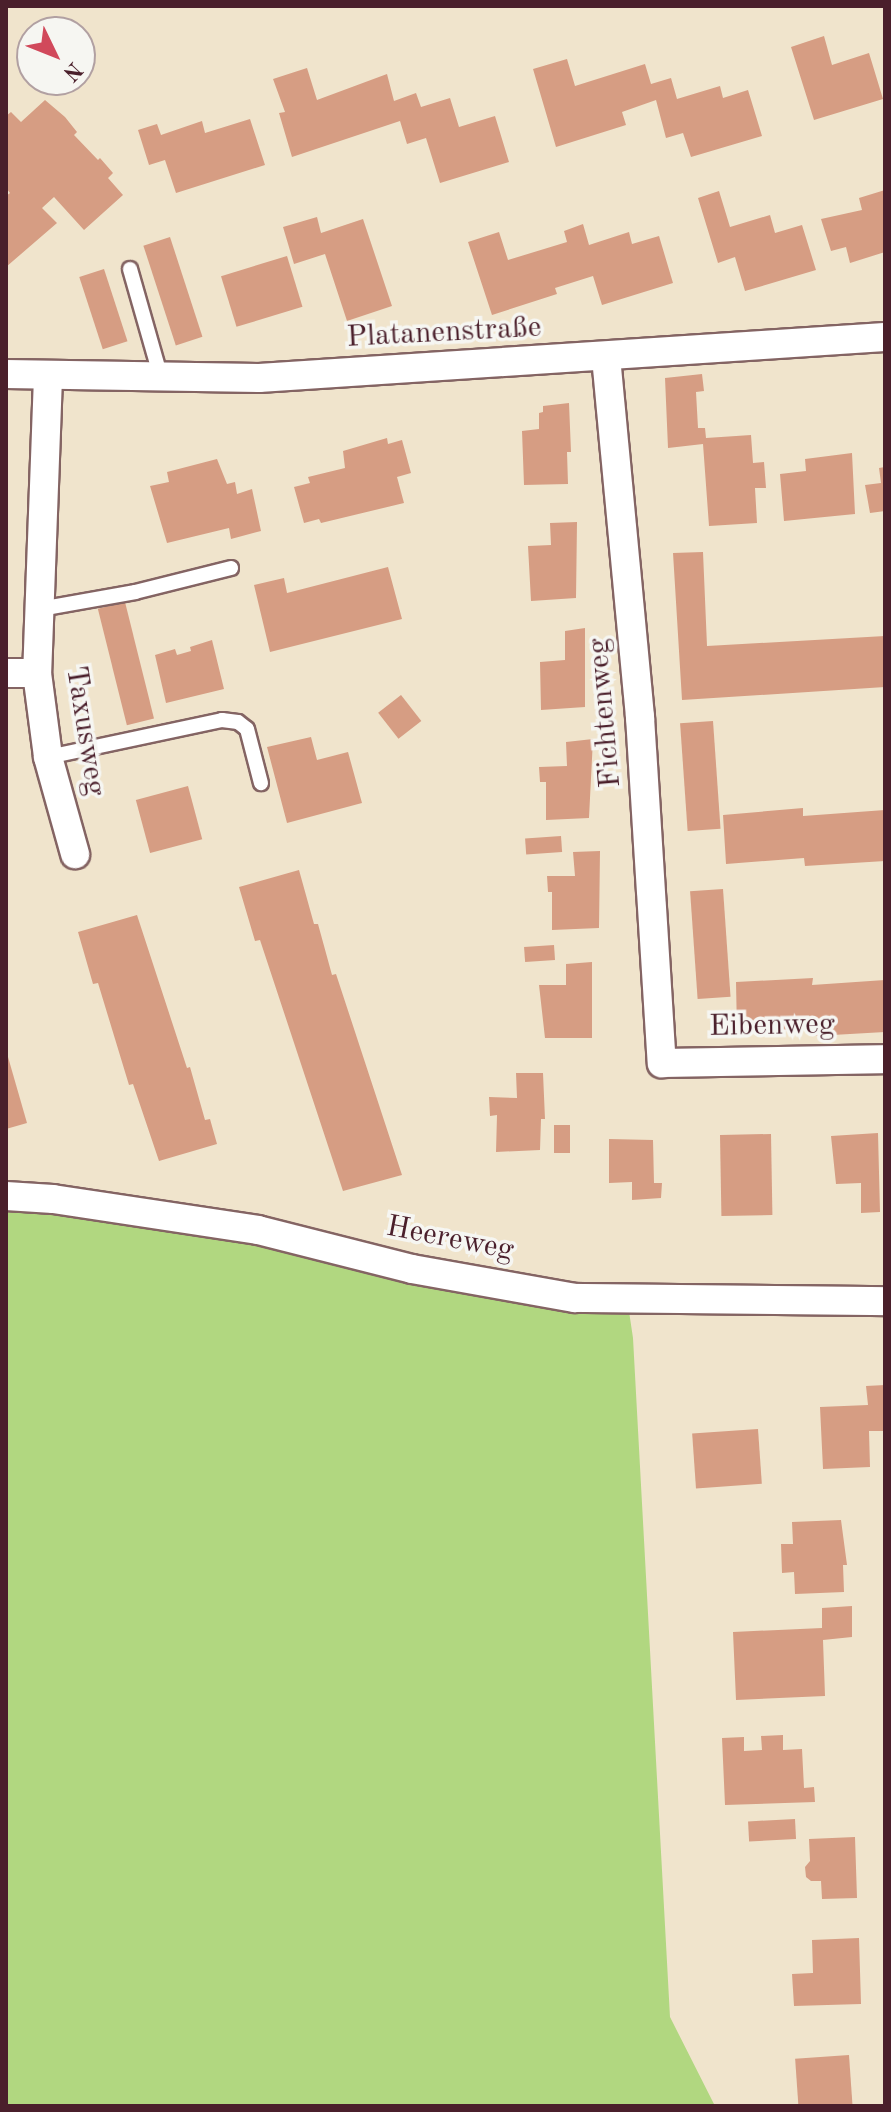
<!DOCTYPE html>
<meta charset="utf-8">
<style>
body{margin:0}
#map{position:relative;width:891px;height:2112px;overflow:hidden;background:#f0e4cc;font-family:"Old Standard TT",serif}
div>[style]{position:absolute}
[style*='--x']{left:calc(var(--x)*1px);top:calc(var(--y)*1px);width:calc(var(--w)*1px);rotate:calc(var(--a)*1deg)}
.green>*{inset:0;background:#b1d780}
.building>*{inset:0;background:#d69d83;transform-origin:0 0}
.roads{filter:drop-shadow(2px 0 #846463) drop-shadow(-2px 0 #846463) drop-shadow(0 2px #846463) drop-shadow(0 -2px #846463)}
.service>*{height:14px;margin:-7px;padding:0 7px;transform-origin:7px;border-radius:7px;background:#fff}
.minor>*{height:28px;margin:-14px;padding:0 14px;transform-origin:14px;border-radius:14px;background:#fff}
span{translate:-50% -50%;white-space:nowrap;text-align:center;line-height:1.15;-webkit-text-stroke:7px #f6f6f2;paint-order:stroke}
.street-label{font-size:30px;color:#4a1f2b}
.frame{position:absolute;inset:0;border:8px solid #4a1f2b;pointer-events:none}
.north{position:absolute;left:16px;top:16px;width:80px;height:80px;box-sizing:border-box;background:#f6f6f2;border:2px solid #b1a0a2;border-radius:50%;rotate:133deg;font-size:22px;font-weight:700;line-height:32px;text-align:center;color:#4a1f2b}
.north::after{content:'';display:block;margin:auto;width:28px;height:36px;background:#d1495b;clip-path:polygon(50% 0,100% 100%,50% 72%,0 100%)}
</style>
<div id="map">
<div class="green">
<i style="clip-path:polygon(6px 1196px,627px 1298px,633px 1338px,670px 2017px,715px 2106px,6px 2106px)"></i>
</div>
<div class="building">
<i style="clip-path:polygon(824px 36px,832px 65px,869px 53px,883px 99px,814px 120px,791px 47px)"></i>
<i style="clip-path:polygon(567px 59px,575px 86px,645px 64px,651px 84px,671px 78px,677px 99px,720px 86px,723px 98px,748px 90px,762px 136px,691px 157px,683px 133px,666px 138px,656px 100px,622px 112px,626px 125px,556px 147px,533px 69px)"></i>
<i style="clip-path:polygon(307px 68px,317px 100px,387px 74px,394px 101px,416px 93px,421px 107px,450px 98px,459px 127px,495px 116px,509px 162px,440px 183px,426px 138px,407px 144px,400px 121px,292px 157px,279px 113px,285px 112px,273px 79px)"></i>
<i style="clip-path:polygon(45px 100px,65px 117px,77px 132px,74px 135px,98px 160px,100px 158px,113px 173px,108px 178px,123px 195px,84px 230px,54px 197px,42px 208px,57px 223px,6px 267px,6px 196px,10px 193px,6px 188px,6px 116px,11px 112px,21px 122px)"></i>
<i style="clip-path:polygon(250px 119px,265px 165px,176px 193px,165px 160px,149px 165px,138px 130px,157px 124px,161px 135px,202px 121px,205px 133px)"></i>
<i style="clip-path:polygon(885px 190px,885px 252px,850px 263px,846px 247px,831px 251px,821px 219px,862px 210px,859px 198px)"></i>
<i style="clip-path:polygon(719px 191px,730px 227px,770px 215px,775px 233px,802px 225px,816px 270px,745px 291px,735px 257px,718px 263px,698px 198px)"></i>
<i style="clip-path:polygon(317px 217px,321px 233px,363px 219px,392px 306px,347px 321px,325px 254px,294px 264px,283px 227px)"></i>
<i style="clip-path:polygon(583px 224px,589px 245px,629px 232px,632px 244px,659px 236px,673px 283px,602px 305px,593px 276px,555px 288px,557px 294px,492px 315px,468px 242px,499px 232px,508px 260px,567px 242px,564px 231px)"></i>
<i style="left:170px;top:237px;width:105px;height:28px;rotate:72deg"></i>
<i style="left:287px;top:256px;width:53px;height:69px;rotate:73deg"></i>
<i style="left:104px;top:269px;width:76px;height:26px;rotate:72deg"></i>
<i style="clip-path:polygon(702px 374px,704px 391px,696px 392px,698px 428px,705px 428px,706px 438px,751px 435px,753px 463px,764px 462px,766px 488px,755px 488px,757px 523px,709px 526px,703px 444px,668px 448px,665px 378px)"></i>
<i style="clip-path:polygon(569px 403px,571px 452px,567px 452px,568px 484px,524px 485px,522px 431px,539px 429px,539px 413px,543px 412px,543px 406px)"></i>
<i style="clip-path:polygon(387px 438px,388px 444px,402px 440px,411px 473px,397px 477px,404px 503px,321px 523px,319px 519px,304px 523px,294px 487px,310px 483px,308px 477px,345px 468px,343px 451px)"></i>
<i style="clip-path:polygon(852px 453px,855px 514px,784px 521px,780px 474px,806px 471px,805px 459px)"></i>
<i style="clip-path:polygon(217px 459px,227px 484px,235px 482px,237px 494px,252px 489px,261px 531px,231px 539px,229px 528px,167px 543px,150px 486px,169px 482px,167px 472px)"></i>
<i style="clip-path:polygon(885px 467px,885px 511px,870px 513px,865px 485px,881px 483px,879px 468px)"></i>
<i style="clip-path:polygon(577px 522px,576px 598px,531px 601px,528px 546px,551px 545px,550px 523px)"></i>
<i style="clip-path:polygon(703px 552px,707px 646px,885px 636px,885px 687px,682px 700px,673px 553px)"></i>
<i style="clip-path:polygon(388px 567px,402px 619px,270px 652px,254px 585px,284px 578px,287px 593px)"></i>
<i style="left:125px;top:602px;width:120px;height:28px;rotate:76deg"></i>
<i style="clip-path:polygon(585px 628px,585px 707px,541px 710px,540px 662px,565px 660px,565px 631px)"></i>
<i style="clip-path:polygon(212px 640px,224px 689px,166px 703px,155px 655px,175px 649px,177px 655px,191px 651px,190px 647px)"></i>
<i style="left:401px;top:695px;width:33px;height:29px;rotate:52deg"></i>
<i style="left:713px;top:721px;width:108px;height:33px;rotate:86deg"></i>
<i style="clip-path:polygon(311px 737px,317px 760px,348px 752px,362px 803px,287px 823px,267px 747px)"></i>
<i style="clip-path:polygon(593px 739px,589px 818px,546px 820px,546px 782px,540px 782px,539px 767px,567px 766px,566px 742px)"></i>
<i style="left:188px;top:786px;width:55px;height:54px;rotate:75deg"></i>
<i style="clip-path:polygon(803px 808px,803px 816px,885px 810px,885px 861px,805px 866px,804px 858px,726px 864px,723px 815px)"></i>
<i style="left:561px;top:836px;width:16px;height:36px;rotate:86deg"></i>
<i style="clip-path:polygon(600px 851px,599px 928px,552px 930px,552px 892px,548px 892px,547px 876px,575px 876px,573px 852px)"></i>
<i style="clip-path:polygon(299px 870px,314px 924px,318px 924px,332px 975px,336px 974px,402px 1175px,343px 1191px,260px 940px,255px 941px,239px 887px)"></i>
<i style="left:723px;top:889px;width:108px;height:33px;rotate:86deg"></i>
<i style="clip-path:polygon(137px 915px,187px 1068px,190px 1067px,205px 1120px,210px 1119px,217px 1144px,159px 1161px,133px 1084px,129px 1085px,98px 983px,93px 984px,78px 932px)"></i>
<i style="left:554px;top:945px;width:15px;height:30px;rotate:86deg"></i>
<i style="clip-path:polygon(592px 962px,592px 1038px,545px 1038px,539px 985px,566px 985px,566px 964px)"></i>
<i style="clip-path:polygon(813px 978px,812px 985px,885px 980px,885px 1032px,815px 1036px,814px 1029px,737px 1032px,736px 982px)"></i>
<i style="clip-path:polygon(6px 1050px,27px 1123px,6px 1129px)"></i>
<i style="clip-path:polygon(516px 1073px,543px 1073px,545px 1119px,541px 1119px,540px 1150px,496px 1152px,497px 1115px,490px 1116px,489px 1097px,517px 1098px)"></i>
<i style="left:554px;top:1125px;width:16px;height:28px"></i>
<i style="clip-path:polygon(878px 1133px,880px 1212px,861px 1213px,861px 1183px,836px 1184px,831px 1136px)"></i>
<i style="left:771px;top:1134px;width:81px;height:51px;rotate:89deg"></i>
<i style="clip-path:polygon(609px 1139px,653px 1140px,654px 1183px,662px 1183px,661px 1198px,632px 1200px,632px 1182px,609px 1183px)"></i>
<i style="clip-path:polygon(885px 1385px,885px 1431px,869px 1431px,870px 1467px,823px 1469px,820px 1407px,868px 1405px,866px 1386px)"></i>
<i style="left:758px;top:1429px;width:55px;height:66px;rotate:86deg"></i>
<i style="clip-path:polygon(841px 1520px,847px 1565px,843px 1565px,844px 1592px,795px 1594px,794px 1572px,782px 1573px,781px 1544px,793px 1544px,792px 1522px)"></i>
<i style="clip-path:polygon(852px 1606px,852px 1637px,823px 1640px,825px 1696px,736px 1700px,733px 1632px,822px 1628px,822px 1608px)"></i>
<i style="clip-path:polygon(783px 1735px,783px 1750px,802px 1749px,804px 1788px,814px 1787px,815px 1802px,725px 1805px,722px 1738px,744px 1737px,744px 1751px,762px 1750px,761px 1736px)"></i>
<i style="left:795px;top:1819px;width:20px;height:47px;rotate:87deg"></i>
<i style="clip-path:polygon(855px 1837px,857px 1898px,822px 1899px,821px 1881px,811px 1881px,806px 1877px,805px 1867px,810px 1861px,809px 1839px)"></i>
<i style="clip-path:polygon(859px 1938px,861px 2004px,794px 2006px,792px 1974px,813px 1973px,812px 1940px)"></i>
<i style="left:849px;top:2055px;width:51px;height:54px;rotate:86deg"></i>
</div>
<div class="roads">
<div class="service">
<i style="--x:130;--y:269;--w:113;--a:74.1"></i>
<i style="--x:40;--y:609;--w:97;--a:-10.1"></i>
<i style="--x:135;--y:592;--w:99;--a:-14"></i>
<i style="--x:48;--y:757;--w:178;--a:-12"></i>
<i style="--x:222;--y:720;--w:16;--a:7"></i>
<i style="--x:238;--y:722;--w:11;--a:38"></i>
<i style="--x:247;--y:729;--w:56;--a:75.5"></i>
</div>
<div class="minor">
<i style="--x:606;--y:357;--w:362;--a:84.6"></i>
<i style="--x:640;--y:717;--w:347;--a:86.4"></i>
<i style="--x:662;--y:1063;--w:223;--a:-1"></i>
<i style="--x:6;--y:374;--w:253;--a:0.9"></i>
<i style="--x:259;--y:378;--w:627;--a:-3.75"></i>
<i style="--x:48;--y:377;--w:296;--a:92.1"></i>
<i style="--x:37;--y:673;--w:85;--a:82.5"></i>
<i style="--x:48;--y:757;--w:101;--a:74.4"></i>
<i style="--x:6;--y:673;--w:31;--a:0"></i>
<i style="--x:6;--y:1196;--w:47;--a:3.7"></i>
<i style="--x:53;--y:1199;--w:207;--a:8.6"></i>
<i style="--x:258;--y:1230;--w:159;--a:14.2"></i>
<i style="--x:412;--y:1269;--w:166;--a:10.1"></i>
<i style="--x:575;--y:1298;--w:310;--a:0.6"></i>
</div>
</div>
<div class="street-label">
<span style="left:444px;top:333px;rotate:-3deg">Platanenstraße</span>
<span style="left:605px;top:713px;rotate:-95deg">Fichtenweg</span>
<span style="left:85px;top:731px;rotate:81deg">Taxusweg</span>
<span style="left:772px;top:1026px;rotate:-1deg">Eibenweg</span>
<span style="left:450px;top:1239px;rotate:11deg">Heereweg</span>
</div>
<div class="frame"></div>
<div class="north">N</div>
</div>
